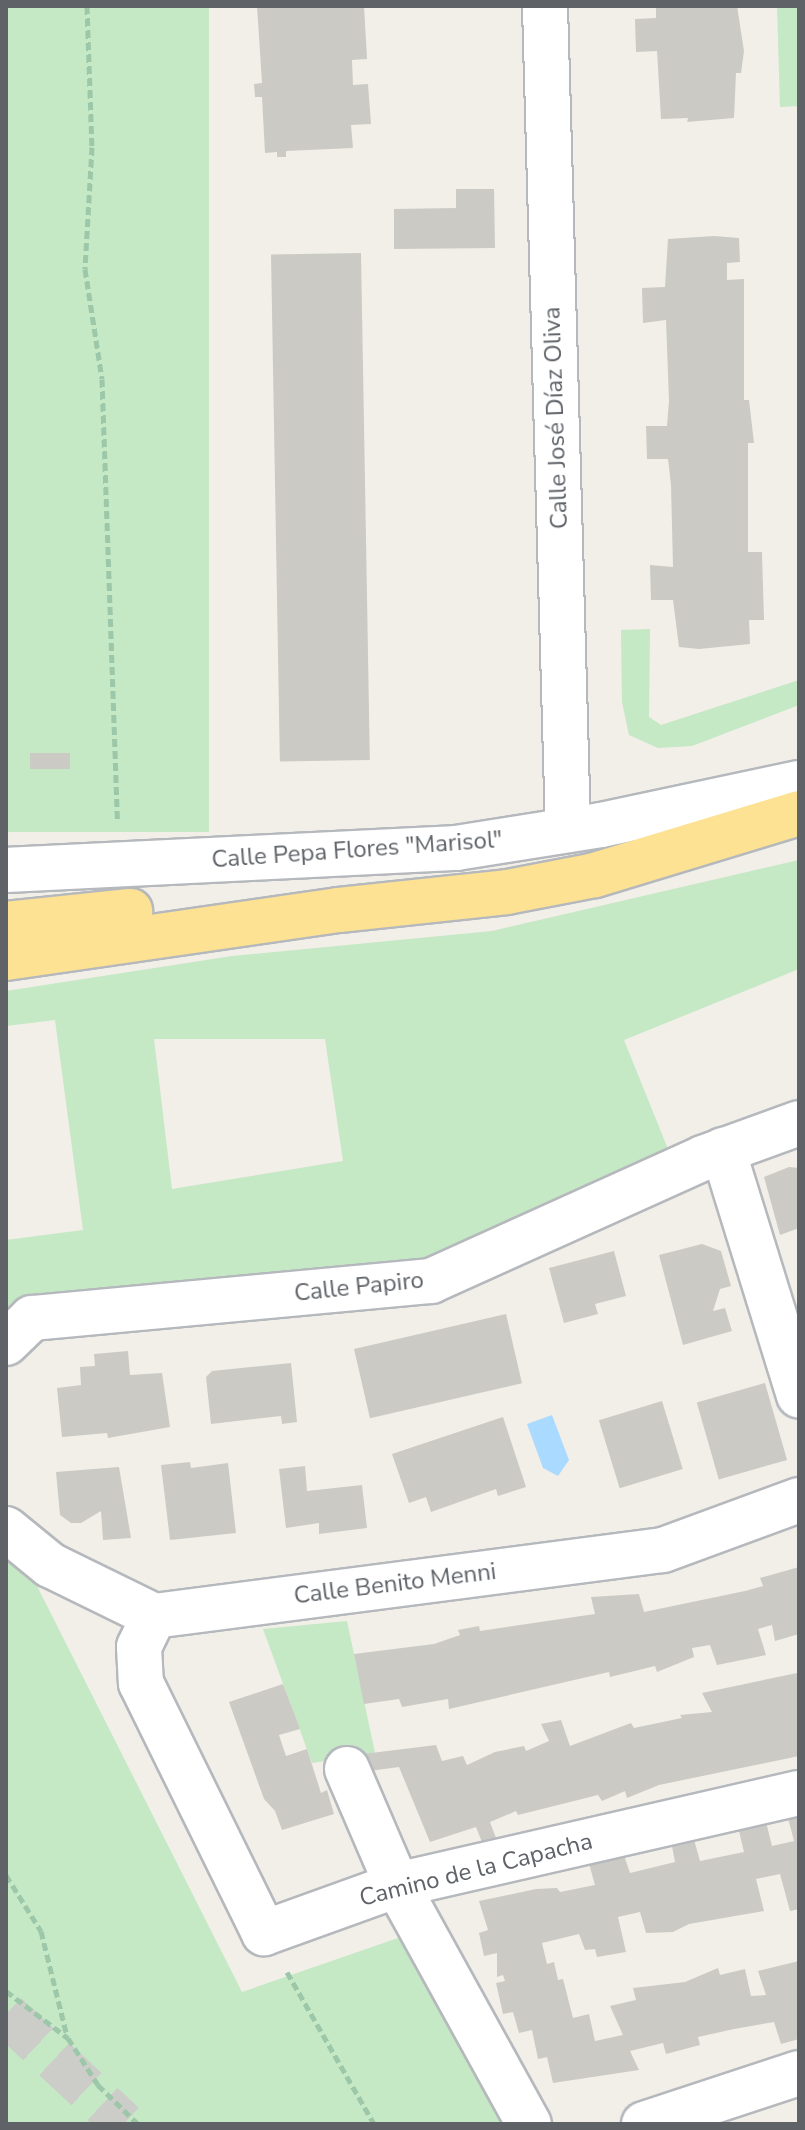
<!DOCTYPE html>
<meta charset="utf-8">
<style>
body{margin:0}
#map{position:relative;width:805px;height:2130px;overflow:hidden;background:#f1efe8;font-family:"Nunito Sans",sans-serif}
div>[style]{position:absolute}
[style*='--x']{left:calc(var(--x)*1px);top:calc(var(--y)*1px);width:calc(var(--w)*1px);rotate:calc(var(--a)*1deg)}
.green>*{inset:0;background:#c5e8c5;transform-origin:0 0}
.water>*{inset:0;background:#aadaff}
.building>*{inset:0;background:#cccac5;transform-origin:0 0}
.highway-tunnel>*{height:44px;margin-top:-22px;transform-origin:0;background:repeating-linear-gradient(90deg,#ccccc8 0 44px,transparent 0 66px)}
.path>*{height:5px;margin-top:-2.5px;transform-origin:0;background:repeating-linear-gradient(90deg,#9cc7a9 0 8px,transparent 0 12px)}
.roads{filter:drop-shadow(2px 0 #b5b8bc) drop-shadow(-2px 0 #b5b8bc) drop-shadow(0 2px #b5b8bc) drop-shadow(0 -2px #b5b8bc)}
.minor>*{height:44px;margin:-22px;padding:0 22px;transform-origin:22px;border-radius:22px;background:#fff}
.highway>*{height:44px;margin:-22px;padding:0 22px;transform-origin:22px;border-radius:22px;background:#fde293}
span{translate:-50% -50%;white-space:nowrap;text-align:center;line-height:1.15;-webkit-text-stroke:8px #fff;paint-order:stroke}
.street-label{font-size:24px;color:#5f6368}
.frame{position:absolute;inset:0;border:8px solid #5f6368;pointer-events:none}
</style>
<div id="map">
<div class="green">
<i style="left:6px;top:6px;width:203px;height:826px"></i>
<i style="clip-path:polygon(777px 6px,799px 6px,799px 106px,780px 107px)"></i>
<i style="clip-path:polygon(650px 629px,649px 717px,661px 725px,799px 680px,799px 705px,692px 746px,658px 748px,629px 735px,622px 702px,621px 630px)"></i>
<i style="clip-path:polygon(evenodd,799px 860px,799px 969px,624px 1040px,670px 1154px,419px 1268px,6px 1317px,6px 1240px,83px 1230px,55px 1020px,6px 1026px,6px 991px,232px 956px,492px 931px,799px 860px,154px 1039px,325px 1039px,343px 1161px,172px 1189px,154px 1039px)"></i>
<i style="clip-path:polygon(6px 1553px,37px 1586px,242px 1992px,401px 1937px,508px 2124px,6px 2124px)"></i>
<i style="clip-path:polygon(347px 1621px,375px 1753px,312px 1763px,263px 1629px)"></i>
</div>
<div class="water">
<i style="clip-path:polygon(552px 1415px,569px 1460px,558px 1476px,543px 1468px,527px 1424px)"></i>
</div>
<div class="building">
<i style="clip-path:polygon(257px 6px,364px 6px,367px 59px,352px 60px,353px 85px,368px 84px,371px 124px,351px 125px,353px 148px,286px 151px,286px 157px,277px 157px,277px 152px,265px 153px,262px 97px,255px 97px,254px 84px,262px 83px)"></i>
<i style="clip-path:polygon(656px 6px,737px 6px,744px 51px,741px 73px,736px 73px,734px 118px,687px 122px,688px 118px,661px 119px,657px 51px,636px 52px,635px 19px,656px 18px)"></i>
<i style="clip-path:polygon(456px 189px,494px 189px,495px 248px,394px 249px,394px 209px,456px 208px)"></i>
<i style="clip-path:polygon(714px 236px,739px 238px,740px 262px,727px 263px,727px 280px,744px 279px,744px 400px,749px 400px,754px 443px,748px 443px,748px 552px,762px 552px,764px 620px,749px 620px,750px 644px,699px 649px,679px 647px,673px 600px,651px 600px,650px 565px,673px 567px,671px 485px,668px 459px,647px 459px,646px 426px,667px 426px,669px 401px,666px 320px,643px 323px,642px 288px,665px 287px,668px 239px)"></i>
<i style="left:361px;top:253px;width:507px;height:90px;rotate:89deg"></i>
<i style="left:30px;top:753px;width:40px;height:16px"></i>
<i style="clip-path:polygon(789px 1167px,799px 1168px,799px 1228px,780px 1235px,764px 1177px)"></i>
<i style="clip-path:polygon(702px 1244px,721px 1251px,731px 1286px,720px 1289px,713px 1311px,725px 1308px,732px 1331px,683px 1345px,659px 1255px)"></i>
<i style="clip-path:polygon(614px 1251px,626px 1296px,595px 1304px,598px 1314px,564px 1323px,549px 1268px)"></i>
<i style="left:506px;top:1314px;width:71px;height:156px;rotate:77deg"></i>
<i style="clip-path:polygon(128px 1351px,130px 1375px,162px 1373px,170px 1427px,108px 1438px,107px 1433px,62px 1437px,57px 1388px,81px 1385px,80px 1367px,95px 1366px,94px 1354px)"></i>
<i style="clip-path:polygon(291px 1363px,297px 1422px,282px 1424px,281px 1416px,211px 1424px,206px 1377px,212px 1371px)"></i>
<i style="left:765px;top:1383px;width:80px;height:71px;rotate:74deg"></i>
<i style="left:662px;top:1401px;width:71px;height:66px;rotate:73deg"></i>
<i style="clip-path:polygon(503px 1417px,526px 1487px,498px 1496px,496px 1489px,431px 1512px,426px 1497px,409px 1503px,392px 1454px)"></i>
<i style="clip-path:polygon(190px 1462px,191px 1468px,228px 1463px,236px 1533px,170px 1540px,161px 1465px)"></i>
<i style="clip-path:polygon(305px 1466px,307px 1491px,362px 1485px,367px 1528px,319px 1534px,319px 1523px,286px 1528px,279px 1469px)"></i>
<i style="clip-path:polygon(119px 1467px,131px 1538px,103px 1540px,101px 1511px,81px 1523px,71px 1523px,60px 1515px,56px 1472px)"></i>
<i style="clip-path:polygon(799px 1567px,799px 1634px,775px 1641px,772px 1625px,758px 1629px,766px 1655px,717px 1665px,710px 1645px,692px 1648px,694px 1657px,657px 1672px,655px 1666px,610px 1677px,609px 1672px,449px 1709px,448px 1699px,402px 1707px,399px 1699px,364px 1704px,354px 1654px,434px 1644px,460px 1635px,458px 1630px,479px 1626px,480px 1631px,595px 1614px,591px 1597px,639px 1594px,644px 1612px,745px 1591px,763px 1586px,760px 1578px)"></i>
<i style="clip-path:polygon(797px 1673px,799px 1756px,659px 1785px,627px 1798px,625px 1791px,602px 1801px,598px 1795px,518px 1815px,516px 1811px,490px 1822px,499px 1846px,485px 1850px,476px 1827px,430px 1842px,399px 1767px,369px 1771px,363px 1754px,436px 1745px,442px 1761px,463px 1756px,467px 1765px,495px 1752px,524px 1746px,526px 1751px,549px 1741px,541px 1724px,561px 1720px,570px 1746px,631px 1723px,634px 1728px,682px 1718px,680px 1715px,712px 1712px,702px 1693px)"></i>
<i style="clip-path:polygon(283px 1684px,300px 1729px,279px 1735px,286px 1756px,307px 1749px,321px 1793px,327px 1790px,334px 1814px,282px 1830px,275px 1811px,264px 1799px,229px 1702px)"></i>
<i style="clip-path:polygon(799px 1816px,799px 1909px,790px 1911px,780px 1874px,756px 1879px,764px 1911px,689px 1924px,673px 1932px,646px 1933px,640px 1912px,618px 1917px,626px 1952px,597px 1957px,595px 1949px,585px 1950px,579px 1934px,542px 1943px,547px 1964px,554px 1962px,558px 1980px,563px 1979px,573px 2018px,589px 2014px,595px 2041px,623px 2035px,610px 2006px,636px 2000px,633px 1988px,685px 1982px,718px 1968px,720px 1975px,745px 1969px,751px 1996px,766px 1995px,758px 1971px,799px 1961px,799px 2039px,781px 2044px,774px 2022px,734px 2029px,698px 2037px,700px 2045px,666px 2054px,663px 2043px,630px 2051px,639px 2070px,553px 2083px,547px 2057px,538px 2059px,532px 2030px,519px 2033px,513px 2012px,503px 2014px,496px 1983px,505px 1981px,503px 1975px,497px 1977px,497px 1953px,484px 1956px,479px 1933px,488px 1930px,479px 1901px,536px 1889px,557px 1888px,560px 1892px,595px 1885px,588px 1860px,623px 1852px,630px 1873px,675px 1862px,671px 1841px,693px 1836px,700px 1861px,744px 1852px,738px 1827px,766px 1822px,772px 1846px,794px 1841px,788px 1818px)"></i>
</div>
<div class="highway-tunnel">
<i style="--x:6;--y:2014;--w:161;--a:43"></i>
</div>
<div class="path">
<i style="--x:87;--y:6;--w:141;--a:88"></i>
<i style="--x:92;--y:147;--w:122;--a:93.3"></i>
<i style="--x:85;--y:269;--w:111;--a:81.2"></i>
<i style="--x:102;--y:379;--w:440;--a:88"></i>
<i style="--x:6;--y:1875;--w:66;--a:58"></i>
<i style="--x:41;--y:1931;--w:108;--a:76.1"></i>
<i style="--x:287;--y:1972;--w:175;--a:60.2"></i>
<i style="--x:6;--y:1991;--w:78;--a:37.2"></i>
<i style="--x:68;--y:2038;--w:56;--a:57.4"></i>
<i style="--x:98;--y:2085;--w:56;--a:44.3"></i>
</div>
<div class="roads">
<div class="minor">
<i style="--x:545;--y:6;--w:824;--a:88.4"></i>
<i style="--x:6;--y:870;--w:451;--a:-2.8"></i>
<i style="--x:456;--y:848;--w:147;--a:-9"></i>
<i style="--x:601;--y:825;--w:202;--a:-12"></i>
<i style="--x:723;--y:1150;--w:257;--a:72.8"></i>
<i style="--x:6;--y:1343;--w:36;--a:-44"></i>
<i style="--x:32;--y:1318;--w:401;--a:-5.3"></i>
<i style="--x:431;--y:1281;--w:299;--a:-24.3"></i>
<i style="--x:703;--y:1158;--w:102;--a:-20"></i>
<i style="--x:6;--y:1529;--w:57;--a:39.3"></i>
<i style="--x:50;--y:1565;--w:116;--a:26.1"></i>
<i style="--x:154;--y:1616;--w:513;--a:-7.39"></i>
<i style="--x:663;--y:1550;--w:145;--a:-20.2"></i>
<i style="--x:154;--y:1616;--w:34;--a:116"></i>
<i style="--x:139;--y:1647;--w:36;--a:87"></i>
<i style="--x:141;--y:1683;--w:279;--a:63.8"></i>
<i style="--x:264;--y:1933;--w:141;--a:-19.8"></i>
<i style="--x:397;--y:1885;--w:412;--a:-12.9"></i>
<i style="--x:347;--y:1769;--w:126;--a:66.7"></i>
<i style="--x:397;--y:1885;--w:273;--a:61.1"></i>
<i style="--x:644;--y:2124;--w:163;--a:-18.2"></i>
</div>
<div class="highway">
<i style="--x:6;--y:924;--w:125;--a:-6"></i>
<i style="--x:6;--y:958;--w:336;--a:-8.2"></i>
<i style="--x:339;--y:910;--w:169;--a:-6.1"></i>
<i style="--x:507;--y:892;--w:90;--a:-10.9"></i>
<i style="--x:595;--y:875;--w:213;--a:-16.9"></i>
</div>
</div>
<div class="street-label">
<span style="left:556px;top:418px;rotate:-92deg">Calle José Díaz Oliva</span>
<span style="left:357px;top:850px;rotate:-4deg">Calle Pepa Flores "Marisol"</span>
<span style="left:359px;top:1287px;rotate:-6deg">Calle Papiro</span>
<span style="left:395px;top:1584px;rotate:-7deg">Calle Benito Menni</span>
<span style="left:476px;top:1870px;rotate:-14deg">Camino de la Capacha</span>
</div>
<div class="frame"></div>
</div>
